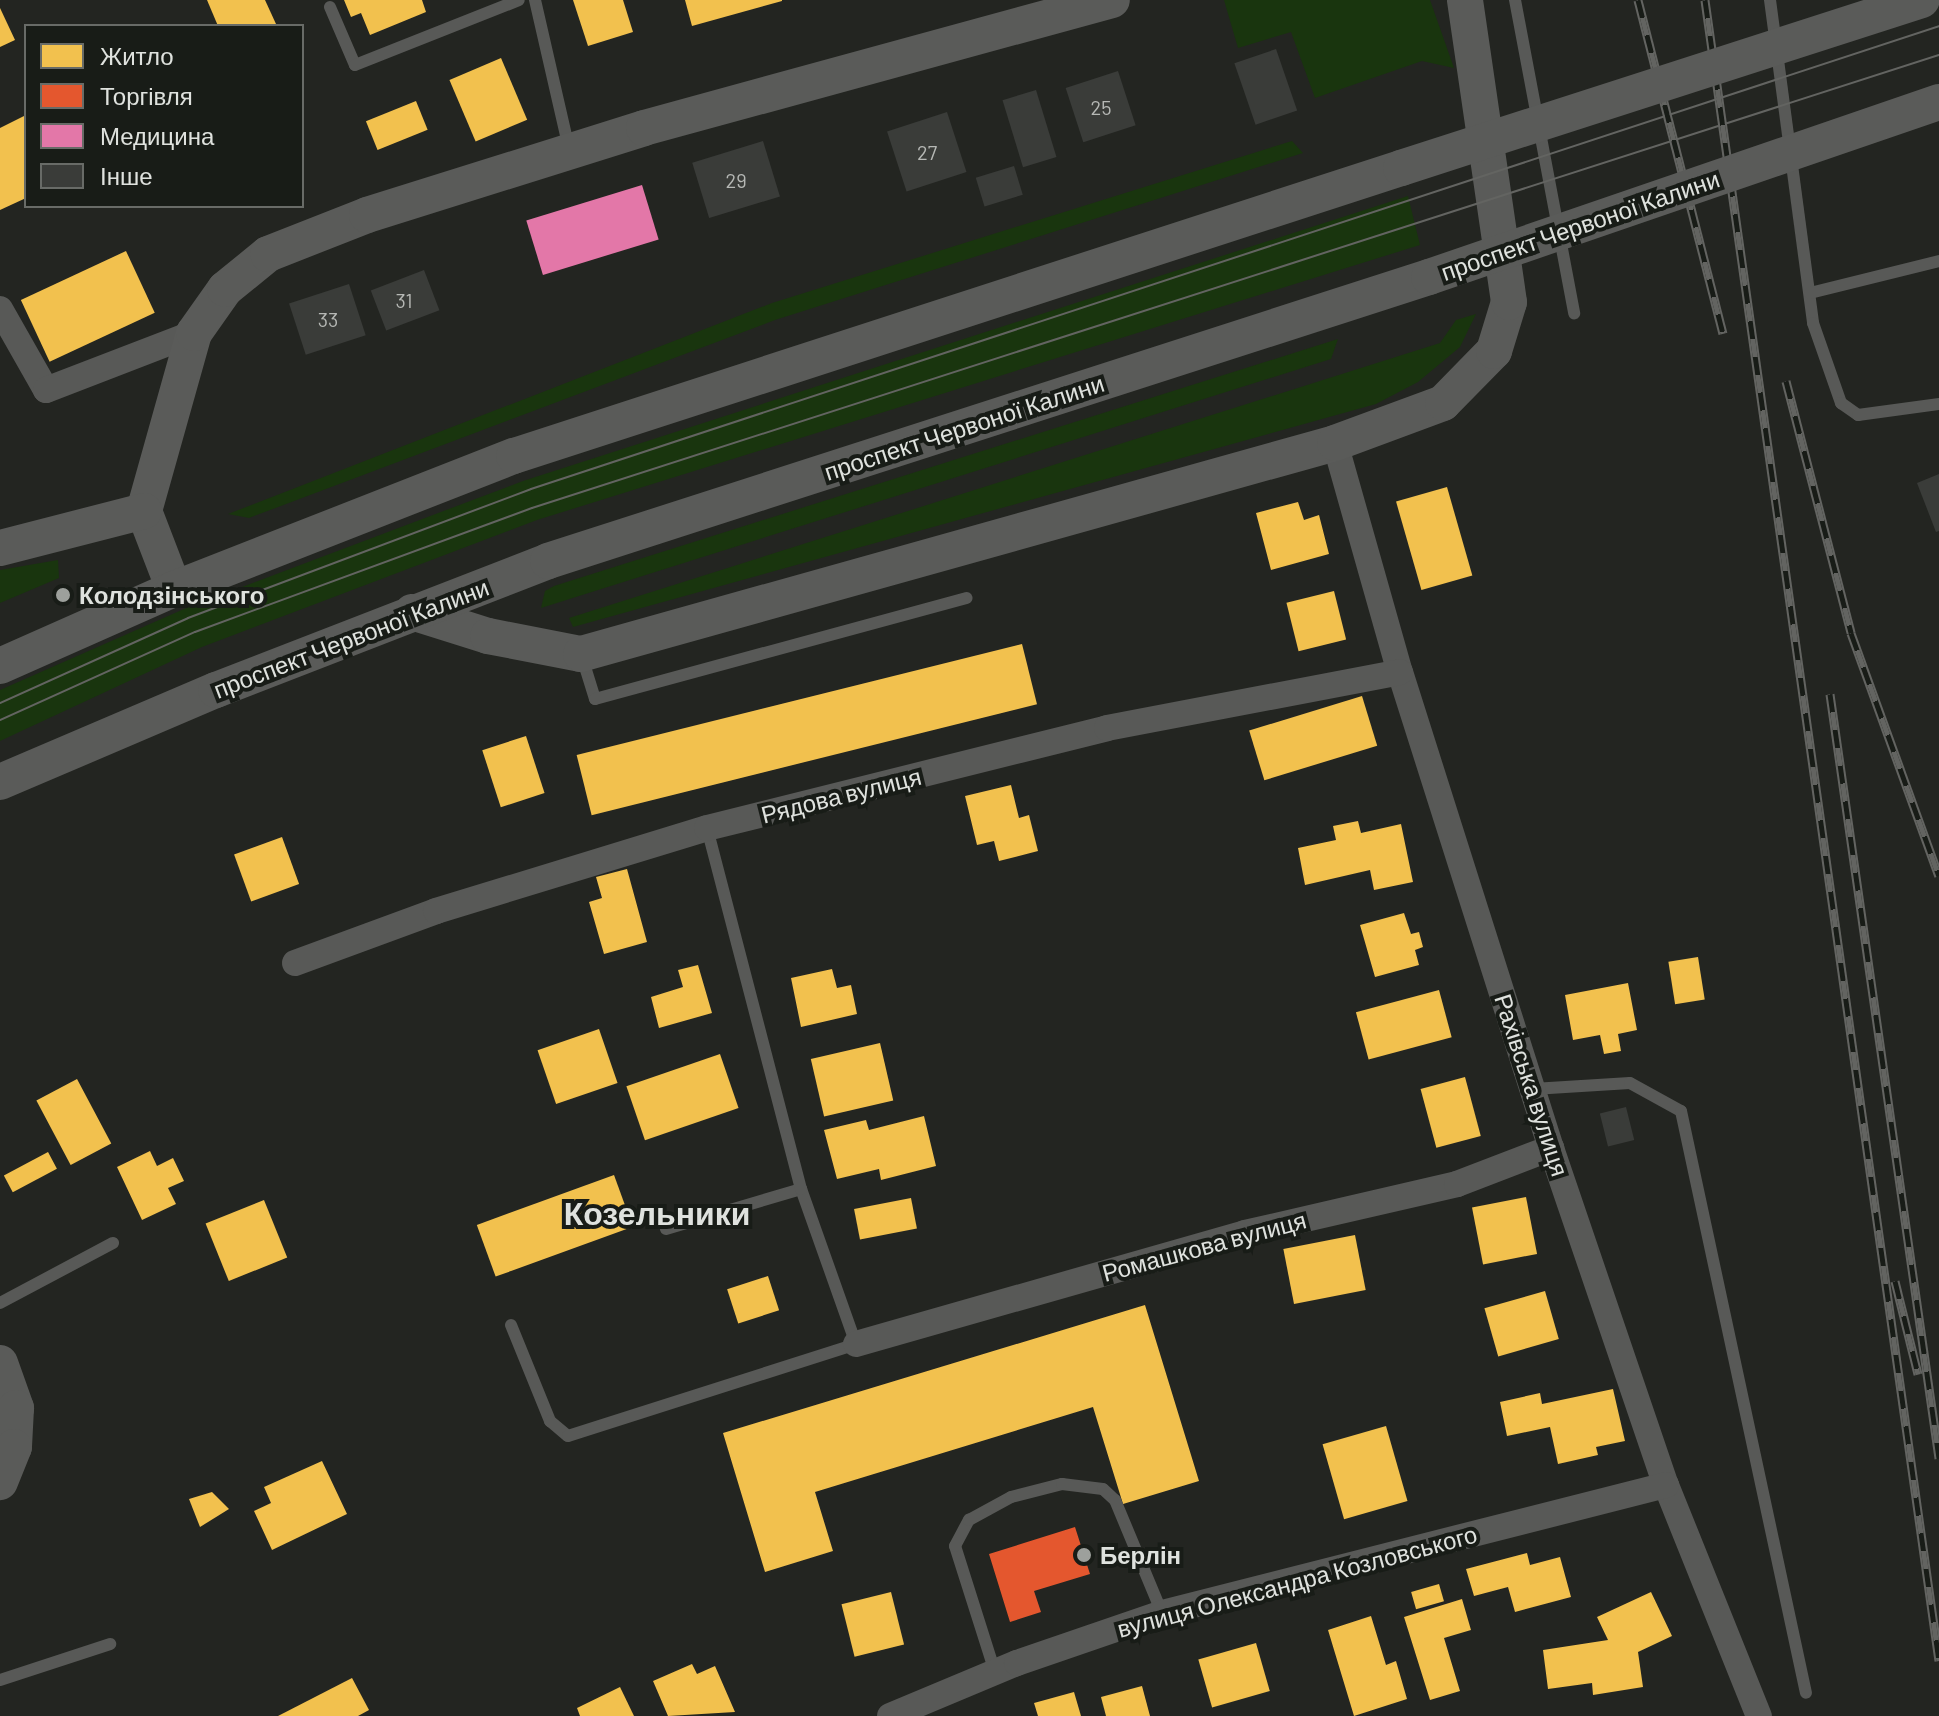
<!DOCTYPE html>
<meta charset="utf-8">
<style>
body{margin:0}
#map{position:relative;width:1939px;height:1716px;overflow:hidden;background:#232521;font-family:Barlow,sans-serif}
div>[style]{position:absolute}
[style*='--x']{left:calc(var(--x)*1px);top:calc(var(--y)*1px);width:calc(var(--w)*1px);rotate:calc(var(--a)*1deg)}
.green>*{inset:0;background:#19350e}
.homes>*{inset:0;background:#f2c14e;transform-origin:0 0}
.shops>*{inset:0;background:#e4572e}
.health>*{inset:0;background:#e377a8;transform-origin:0 0}
.building>*{inset:0;background:#3a3c39;transform-origin:0 0}
.service>*{height:12px;margin:-6px;padding:0 6px;transform-origin:6px;border-radius:6px;background:#585957}
.minor>*{height:26px;margin:-13px;padding:0 13px;transform-origin:13px;border-radius:13px;background:#585957}
.secondary>*{height:36px;margin:-18px;padding:0 18px;transform-origin:18px;border-radius:18px;background:#5a5b59}
.tram>*{height:2px;margin:-1px;padding:0 1px;transform-origin:1px;border-radius:1px;background:#636461}
.rail>*{height:9px;margin-top:-4.5px;transform-origin:0;background:repeating-linear-gradient(90deg,#181c17 0 18px,#636461 0 36px);box-sizing:border-box;border-block:2px solid #636461}
.secondary-bridge>*{height:36px;margin:-18px;padding:0 18px;transform-origin:18px;border-radius:18px;background:#5a5b59}
.dots>*{width:22px;height:22px;translate:-50% -50%;box-sizing:border-box;border:4px solid #181c17;border-radius:50%}
span{translate:-50% -50%;white-space:nowrap;text-align:center;line-height:1.15;-webkit-text-stroke:8px #181c17;paint-order:stroke}
.number-label{font-size:20px;color:#b6b8b5}
.number-label span{-webkit-text-stroke-width:0}
.street-label{font-size:24px;color:#dfe2de}
.poi-label{font-size:24px;color:#dfe2de;font-weight:700}
.left{translate:0 -50%;text-align:left}
.district-label{font-size:32px;color:#dfe2de;font-weight:700}
.legend{position:absolute;left:24px;top:24px;width:280px;height:184px;box-sizing:border-box;background:#181c17;border:2px solid #686b67;margin:0;padding:10px 14px;list-style:none;font-size:24px;color:#dfe2de}
.legend li{display:flex;align-items:center;gap:16px;height:40px}
.legend b{width:40px;border:2px solid #686b67}
</style>
<div id="map">
<div class="green">
<i style="clip-path:polygon(1224px 0,1430px 0,1454px 68px,1422px 61px,1315px 98px,1291px 32px,1238px 48px)"></i>
<i style="clip-path:polygon(1292px 141px,1303px 153px,775px 320px,249px 518px,228px 514px,772px 303px)"></i>
<i style="clip-path:polygon(1408px 196px,1420px 245px,537px 520px,202px 647px,0 741px,0 690px,184px 609px,523px 481px)"></i>
<i style="clip-path:polygon(1476px 314px,1460px 347px,1418px 382px,1376px 404px,573px 627px,569px 618px,1440px 343px,1456px 320px)"></i>
<i style="clip-path:polygon(1338px 339px,1331px 359px,541px 608px,545px 591px,554px 586px)"></i>
<i style="clip-path:polygon(58px 560px,59px 578px,0 603px,0 570px)"></i>
</div>
<div class="homes">
<i style="clip-path:polygon(207px 0,265px 0,276px 24px,218px 26px)"></i>
<i style="clip-path:polygon(344px 0,422px 0,426px 12px,370px 35px,361px 13px,351px 17px)"></i>
<i style="clip-path:polygon(573px 0,623px 0,633px 32px,588px 46px)"></i>
<i style="clip-path:polygon(685px 0,782px 0,782px 1px,692px 26px)"></i>
<i style="clip-path:polygon(0 8px,15px 40px,0 47px)"></i>
<i style="left:501px;top:58px;width:67px;height:56px;rotate:67deg"></i>
<i style="left:416px;top:101px;width:31px;height:54px;rotate:68deg"></i>
<i style="clip-path:polygon(26px 115px,26px 198px,0 210px,0 128px)"></i>
<i style="left:126px;top:251px;width:68px;height:116px;rotate:65deg"></i>
<i style="left:1447px;top:487px;width:92px;height:53px;rotate:74deg"></i>
<i style="clip-path:polygon(1298px 502px,1304px 520px,1319px 515px,1329px 554px,1271px 570px,1256px 513px)"></i>
<i style="left:1334px;top:591px;width:50px;height:49px;rotate:76deg"></i>
<i style="left:1022px;top:644px;width:62px;height:459px;rotate:76deg"></i>
<i style="left:1362px;top:696px;width:52px;height:118px;rotate:73deg"></i>
<i style="left:526px;top:736px;width:60px;height:46px;rotate:72deg"></i>
<i style="clip-path:polygon(1011px 785px,1019px 818px,1029px 815px,1038px 851px,999px 861px,994px 841px,977px 845px,965px 796px)"></i>
<i style="clip-path:polygon(1358px 821px,1361px 833px,1401px 824px,1413px 882px,1374px 890px,1370px 870px,1305px 885px,1298px 848px,1336px 840px,1333px 826px)"></i>
<i style="left:282px;top:837px;width:50px;height:51px;rotate:70deg"></i>
<i style="clip-path:polygon(627px 869px,647px 942px,604px 954px,589px 902px,602px 898px,596px 877px)"></i>
<i style="clip-path:polygon(1404px 913px,1411px 934px,1419px 932px,1423px 947px,1415px 950px,1419px 965px,1375px 977px,1360px 925px)"></i>
<i style="left:1698px;top:957px;width:43px;height:30px;rotate:81deg"></i>
<i style="clip-path:polygon(698px 965px,712px 1013px,659px 1028px,651px 997px,683px 987px,678px 970px)"></i>
<i style="clip-path:polygon(832px 969px,837px 988px,851px 985px,857px 1014px,801px 1027px,791px 978px)"></i>
<i style="clip-path:polygon(1628px 983px,1637px 1030px,1618px 1034px,1621px 1051px,1604px 1054px,1600px 1035px,1573px 1040px,1565px 995px)"></i>
<i style="left:1439px;top:990px;width:49px;height:86px;rotate:75deg"></i>
<i style="left:599px;top:1029px;width:57px;height:65px;rotate:71deg"></i>
<i style="left:880px;top:1043px;width:59px;height:71px;rotate:77deg"></i>
<i style="left:720px;top:1054px;width:57px;height:99px;rotate:71deg"></i>
<i style="left:1465px;top:1077px;width:61px;height:46px;rotate:75deg"></i>
<i style="left:77px;top:1079px;width:73px;height:46px;rotate:62deg"></i>
<i style="clip-path:polygon(924px 1116px,936px 1166px,881px 1180px,879px 1169px,837px 1179px,824px 1130px,866px 1120px,869px 1130px)"></i>
<i style="clip-path:polygon(150px 1151px,157px 1166px,173px 1158px,184px 1181px,168px 1188px,176px 1204px,142px 1220px,117px 1167px)"></i>
<i style="left:48px;top:1152px;width:19px;height:50px;rotate:62deg"></i>
<i style="left:614px;top:1175px;width:55px;height:146px;rotate:70deg"></i>
<i style="left:1526px;top:1197px;width:58px;height:55px;rotate:79deg"></i>
<i style="left:911px;top:1198px;width:31px;height:58px;rotate:79deg"></i>
<i style="left:264px;top:1200px;width:62px;height:63px;rotate:68deg"></i>
<i style="left:1355px;top:1235px;width:56px;height:73px;rotate:79deg"></i>
<i style="left:768px;top:1276px;width:36px;height:43px;rotate:72deg"></i>
<i style="left:1545px;top:1291px;width:50px;height:63px;rotate:74deg"></i>
<i style="clip-path:polygon(1145px 1305px,1199px 1481px,1123px 1504px,1093px 1407px,815px 1492px,833px 1551px,765px 1572px,723px 1433px)"></i>
<i style="clip-path:polygon(1613px 1389px,1625px 1441px,1596px 1447px,1598px 1455px,1558px 1464px,1550px 1427px,1507px 1436px,1500px 1402px,1540px 1393px,1542px 1404px)"></i>
<i style="left:1386px;top:1426px;width:78px;height:66px;rotate:74deg"></i>
<i style="clip-path:polygon(322px 1461px,347px 1514px,272px 1550px,254px 1511px,271px 1503px,264px 1487px)"></i>
<i style="clip-path:polygon(212px 1492px,229px 1509px,200px 1527px,189px 1499px)"></i>
<i style="clip-path:polygon(1527px 1553px,1530px 1565px,1560px 1557px,1571px 1597px,1515px 1612px,1508px 1587px,1474px 1596px,1466px 1569px)"></i>
<i style="left:1439px;top:1584px;width:18px;height:29px;rotate:74deg"></i>
<i style="left:891px;top:1592px;width:54px;height:51px;rotate:76deg"></i>
<i style="clip-path:polygon(1651px 1592px,1672px 1636px,1638px 1652px,1643px 1687px,1593px 1695px,1592px 1683px,1548px 1689px,1543px 1650px,1608px 1640px,1597px 1617px)"></i>
<i style="clip-path:polygon(1462px 1599px,1471px 1630px,1444px 1638px,1460px 1691px,1430px 1700px,1404px 1617px)"></i>
<i style="clip-path:polygon(1371px 1616px,1386px 1665px,1396px 1661px,1407px 1699px,1354px 1716px,1328px 1630px)"></i>
<i style="left:1256px;top:1643px;width:50px;height:60px;rotate:74deg"></i>
<i style="clip-path:polygon(692px 1664px,697px 1674px,715px 1666px,735px 1712px,668px 1716px,653px 1681px)"></i>
<i style="clip-path:polygon(352px 1678px,369px 1710px,358px 1716px,278px 1716px)"></i>
<i style="clip-path:polygon(1142px 1686px,1150px 1716px,1106px 1716px,1101px 1697px)"></i>
<i style="clip-path:polygon(620px 1687px,634px 1716px,580px 1716px,577px 1708px)"></i>
<i style="clip-path:polygon(1074px 1692px,1081px 1716px,1038px 1716px,1034px 1703px)"></i>
</div>
<div class="shops">
<i style="clip-path:polygon(1075px 1527px,1090px 1574px,1034px 1591px,1041px 1612px,1010px 1622px,989px 1554px)"></i>
</div>
<div class="health">
<i style="left:642px;top:185px;width:57px;height:121px;rotate:73deg"></i>
</div>
<div class="building">
<i style="left:1276px;top:49px;width:65px;height:44px;rotate:71deg"></i>
<i style="left:1118px;top:71px;width:57px;height:55px;rotate:72deg"></i>
<i style="left:1036px;top:90px;width:70px;height:35px;rotate:73deg"></i>
<i style="left:947px;top:112px;width:63px;height:63px;rotate:72deg"></i>
<i style="left:763px;top:141px;width:58px;height:74px;rotate:73deg"></i>
<i style="left:1014px;top:166px;width:30px;height:40px;rotate:73deg"></i>
<i style="left:424px;top:270px;width:43px;height:57px;rotate:69deg"></i>
<i style="left:349px;top:284px;width:54px;height:63px;rotate:72deg"></i>
<i style="clip-path:polygon(1939px 474px,1939px 531px,1936px 532px,1917px 483px)"></i>
<i style="left:1626px;top:1107px;width:34px;height:27px;rotate:76deg"></i>
</div>
<div class="service">
<i style="--x:535;--y:0;--w:152;--a:77.1"></i>
<i style="--x:1515;--y:0;--w:319;--a:79.3"></i>
<i style="--x:1770;--y:0;--w:326;--a:82.4"></i>
<i style="--x:1813;--y:323;--w:85;--a:70.7"></i>
<i style="--x:1841;--y:403;--w:21;--a:35"></i>
<i style="--x:1858;--y:415;--w:82;--a:-7.7"></i>
<i style="--x:330;--y:7;--w:63;--a:66.7"></i>
<i style="--x:355;--y:65;--w:176;--a:-21.6"></i>
<i style="--x:1810;--y:293;--w:133;--a:-13.9"></i>
<i style="--x:582;--y:657;--w:44;--a:72.8"></i>
<i style="--x:595;--y:699;--w:385;--a:-15.2"></i>
<i style="--x:1533;--y:1089;--w:97;--a:-3.5"></i>
<i style="--x:1630;--y:1083;--w:58;--a:28.8"></i>
<i style="--x:1681;--y:1111;--w:595;--a:77.88"></i>
<i style="--x:666;--y:1229;--w:141;--a:-16.5"></i>
<i style="--x:0;--y:1303;--w:128;--a:-28"></i>
<i style="--x:511;--y:1325;--w:104;--a:67.9"></i>
<i style="--x:550;--y:1421;--w:23;--a:40"></i>
<i style="--x:568;--y:1436;--w:302;--a:-17.7"></i>
<i style="--x:856;--y:1344;--w:164;--a:-109.5"></i>
<i style="--x:801;--y:1189;--w:373;--a:-104.6"></i>
<i style="--x:995;--y:1672;--w:132;--a:-107.6"></i>
<i style="--x:955;--y:1546;--w:30;--a:-62"></i>
<i style="--x:969;--y:1520;--w:48;--a:-28.7"></i>
<i style="--x:1011;--y:1497;--w:53;--a:-14.3"></i>
<i style="--x:1062;--y:1484;--w:41;--a:7"></i>
<i style="--x:1103;--y:1489;--w:16;--a:43"></i>
<i style="--x:1115;--y:1500;--w:122;--a:67.4"></i>
<i style="--x:0;--y:1680;--w:116;--a:-18.1"></i>
</div>
<div class="minor">
<i style="--x:0;--y:309;--w:93;--a:60.4"></i>
<i style="--x:46;--y:390;--w:159;--a:-21.1"></i>
<i style="--x:1335;--y:443;--w:238;--a:74.2"></i>
<i style="--x:1400;--y:672;--w:499;--a:72.4"></i>
<i style="--x:1551;--y:1148;--w:356;--a:71.2"></i>
<i style="--x:1666;--y:1485;--w:249;--a:68.1"></i>
<i style="--x:295;--y:963;--w:150;--a:-20.2"></i>
<i style="--x:436;--y:911;--w:283;--a:-17"></i>
<i style="--x:707;--y:828;--w:412;--a:-14"></i>
<i style="--x:1107;--y:728;--w:298;--a:-10.8"></i>
<i style="--x:856;--y:1344;--w:405;--a:-15.9"></i>
<i style="--x:1245;--y:1233;--w:218;--a:-13"></i>
<i style="--x:1457;--y:1184;--w:101;--a:-21"></i>
<i style="--x:890;--y:1716;--w:138;--a:-22.7"></i>
<i style="--x:1017;--y:1663;--w:153;--a:-19"></i>
<i style="--x:1162;--y:1613;--w:520;--a:-14.25"></i>
</div>
<div class="secondary">
<i style="--x:144;--y:511;--w:185;--a:-74.3"></i>
<i style="--x:194;--y:333;--w:54;--a:-54.8"></i>
<i style="--x:225;--y:289;--w:55;--a:-39.1"></i>
<i style="--x:268;--y:254;--w:106;--a:-21.5"></i>
<i style="--x:367;--y:215;--w:290;--a:-17.4"></i>
<i style="--x:644;--y:128;--w:485;--a:-15.3"></i>
<i style="--x:144;--y:511;--w:84;--a:69"></i>
<i style="--x:0;--y:548;--w:149;--a:-14.4"></i>
<i style="--x:412;--y:612;--w:80;--a:17.5"></i>
<i style="--x:488;--y:636;--w:95;--a:11"></i>
<i style="--x:581;--y:654;--w:783;--a:-15.63"></i>
<i style="--x:1335;--y:443;--w:115;--a:-20.3"></i>
<i style="--x:1443;--y:403;--w:73;--a:-45.6"></i>
<i style="--x:1494;--y:351;--w:51;--a:-73"></i>
<i style="--x:1509;--y:302;--w:305;--a:-98.3"></i>
<i style="--x:0;--y:666;--w:190;--a:-23.9"></i>
<i style="--x:174;--y:589;--w:365;--a:-21.4"></i>
<i style="--x:514;--y:456;--w:933;--a:-17.99"></i>
<i style="--x:0;--y:782;--w:235;--a:-23.1"></i>
<i style="--x:216;--y:690;--w:356;--a:-21.2"></i>
<i style="--x:548;--y:561;--w:926;--a:-17.87"></i>
<i style="--x:0;--y:1363;--w:48;--a:70.4"></i>
<i style="--x:16;--y:1408;--w:39;--a:93"></i>
<i style="--x:14;--y:1447;--w:38;--a:112"></i>
</div>
<div class="tram">
<i style="--x:0;--y:703;--w:206;--a:-24.3"></i>
<i style="--x:188;--y:618;--w:366;--a:-20.6"></i>
<i style="--x:531;--y:489;--w:1482;--a:-18.2"></i>
<i style="--x:0;--y:720;--w:214;--a:-24.3"></i>
<i style="--x:195;--y:632;--w:359;--a:-20.2"></i>
<i style="--x:532;--y:508;--w:1478;--a:-17.85"></i>
</div>
<div class="rail">
<i style="--x:1638;--y:0;--w:344;--a:75.7"></i>
<i style="--x:1705;--y:0;--w:1677;--a:81.98"></i>
<i style="--x:1786;--y:381;--w:260;--a:75.5"></i>
<i style="--x:1851;--y:633;--w:258;--a:70.1"></i>
<i style="--x:1830;--y:694;--w:772;--a:81.88"></i>
<i style="--x:1895;--y:1281;--w:96;--a:76.1"></i>
</div>
<div class="secondary-bridge">
<i style="--x:1401;--y:168;--w:547;--a:-17.87"></i>
<i style="--x:1429;--y:277;--w:539;--a:-18.94"></i>
</div>
<div class="dots">
<i style="left:63px;top:595px;background:#9da09c"></i>
<i style="left:1084px;top:1555px;background:#9da09c"></i>
</div>
<div class="number-label">
<span style="left:1101px;top:107px">25</span>
<span style="left:927px;top:152px">27</span>
<span style="left:736px;top:180px">29</span>
<span style="left:404px;top:300px">31</span>
<span style="left:328px;top:319px">33</span>
</div>
<div class="street-label">
<span style="left:1580px;top:225px;rotate:-19deg">проспект Червоної Калини</span>
<span style="left:964px;top:427px;rotate:-18deg">проспект Червоної Калини</span>
<span style="left:351px;top:638px;rotate:-21deg">проспект Червоної Калини</span>
<span style="left:841px;top:795px;rotate:-14deg">Рядова вулиця</span>
<span style="left:1532px;top:1085px;rotate:72deg">Рахівська вулиця</span>
<span style="left:1204px;top:1246px;rotate:-15deg">Ромашкова вулиця</span>
<span style="left:1297px;top:1581px;rotate:-15deg">вулиця Олександра Козловського</span>
</div>
<div class="poi-label">
<span class="left" style="left:79px;top:595px">Колодзінського</span>
<span class="left" style="left:1100px;top:1555px">Берлін</span>
</div>
<div class="district-label">
<span style="left:657px;top:1212px">Козельники</span>
</div>
<ul class="legend">
<li><b style="height:22px;background:#f2c14e"></b>Житло</li>
<li><b style="height:22px;background:#e4572e"></b>Торгівля</li>
<li><b style="height:22px;background:#e377a8"></b>Медицина</li>
<li><b style="height:22px;background:#3a3c39"></b>Інше</li>
</ul>
</div>
